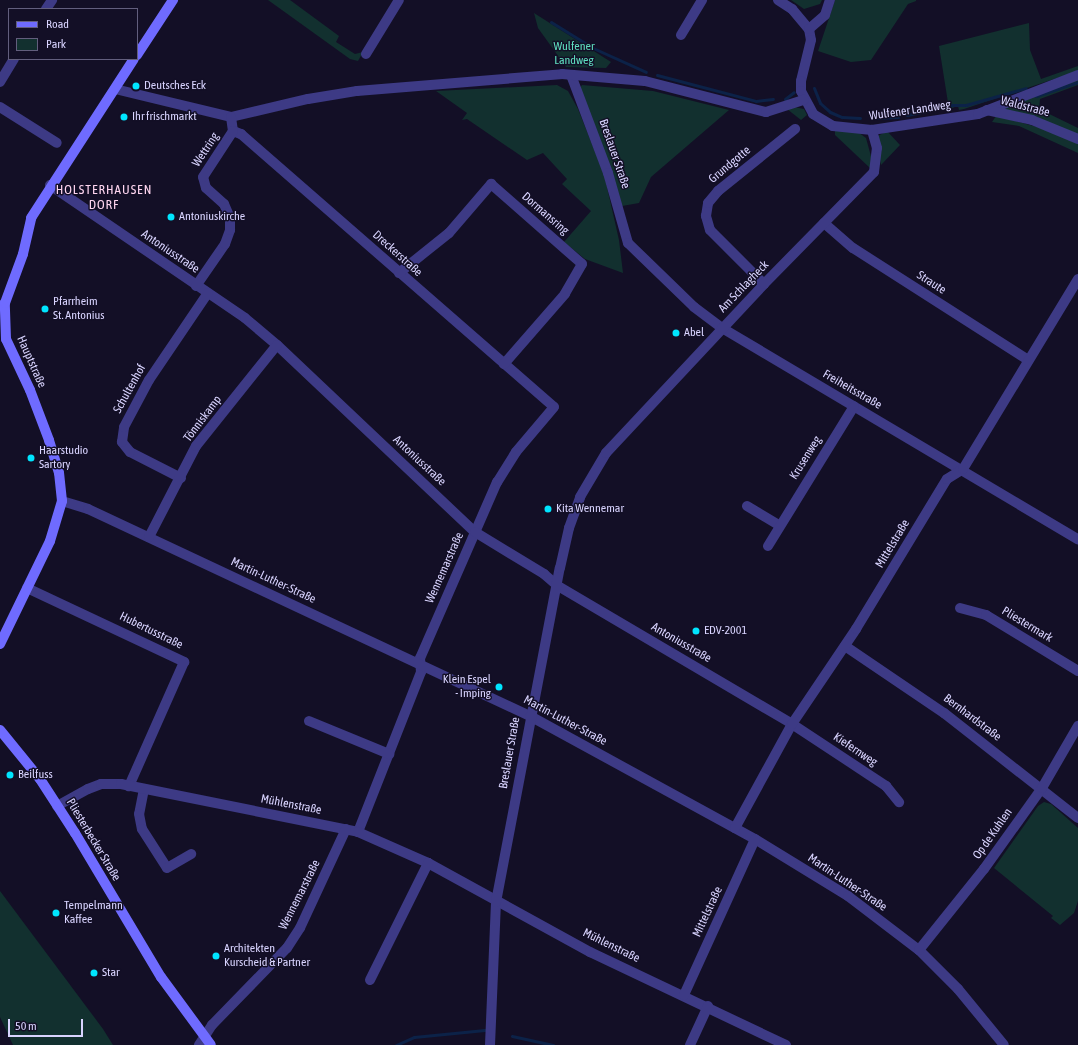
<!DOCTYPE html>
<meta charset="utf-8">
<style>
body{margin:0}
#map{position:relative;width:1078px;height:1045px;overflow:hidden;background:#130f26;font-family:"Asap Condensed",sans-serif}
div>[style]{position:absolute}
[style*='--x']{left:calc(var(--x)*1px);top:calc(var(--y)*1px);width:calc(var(--w)*1px);rotate:calc(var(--a)*1deg)}
.green>*{inset:0;background:#12302f}
.stream>*{height:3px;margin:-1.5px;padding:0 1.5px;transform-origin:1.5px;border-radius:1.5px;background:#0c2248}
.minor>*{height:10px;margin:-5px;padding:0 5px;transform-origin:5px;border-radius:5px;background:#3d3a85}
.secondary>*{height:10px;margin:-5px;padding:0 5px;transform-origin:5px;border-radius:5px;background:#6f6bff}
.dots>*{width:11px;height:11px;translate:-50% -50%;box-sizing:border-box;border:2px solid #130f26;border-radius:50%}
span{translate:-50% -50%;white-space:nowrap;text-align:center;line-height:1.15;-webkit-text-stroke:3px #130f26;paint-order:stroke}
.park-label{font-size:12px;color:#5fe0c0}
.poi-label{font-size:12px;color:#d9d4ff}
.left{translate:0 -50%;text-align:left}
.right{translate:-100% -50%;text-align:right}
.street-label{font-size:12px;color:#d9d4ff}
.neighbourhood-label{font-size:13px;color:#ffd6f0;letter-spacing:1px}
.legend{position:absolute;left:8px;top:8px;width:130px;height:52px;box-sizing:border-box;background:#130f26;border:1px solid #625e7d;margin:0;padding:5px 7px;list-style:none;font-size:12px;color:#d9d4ff}
.legend li{display:flex;align-items:center;gap:8px;height:20px}
.legend b{width:20px;border:1px solid #625e7d}
.scale{position:absolute;left:8px;top:1019px;width:75px;height:18px;box-sizing:border-box;border:2px solid #d9d4ff;border-top:0;padding-left:5px;font-size:12px;line-height:14px;white-space:nowrap;color:#d9d4ff;-webkit-text-stroke:3px #130f26;paint-order:stroke}
</style>
<div id="map">
<div class="green">
<i style="clip-path:polygon(268px 0,290px 0,339px 36px,336px 42px,355px 54px,363px 52px,358px 61px,350px 59px)"></i>
<i style="clip-path:polygon(791px 0,822px 0,820px 4px,804px 9px)"></i>
<i style="clip-path:polygon(835px 0,916px 0,916px 1px,908px 4px,871px 60px,851px 62px,818px 51px)"></i>
<i style="clip-path:polygon(534px 13px,611px 62px,606px 68px,566px 67px,538px 28px)"></i>
<i style="clip-path:polygon(1029px 23px,1030px 50px,1041px 79px,1078px 66px,1078px 71px,964px 109px,959px 110px,958px 106px,949px 109px,939px 46px)"></i>
<i style="clip-path:polygon(1078px 78px,1078px 85px,1040px 99px,1039px 109px,1078px 128px,1078px 136px,998px 109px)"></i>
<i style="clip-path:polygon(557px 85px,568px 91px,578px 109px,604px 174px,619px 240px,623px 273px,585px 259px,564px 242px,591px 211px,562px 184px,567px 179px,543px 153px,527px 160px,467px 119px,462px 120px,467px 113px,436px 91px)"></i>
<i style="clip-path:polygon(582px 85px,653px 91px,729px 110px,651px 177px,639px 203px,622px 206px,600px 139px,578px 91px)"></i>
<i style="clip-path:polygon(794px 107px,804px 109px,807px 115px,801px 120px,787px 109px)"></i>
<i style="clip-path:polygon(996px 116px,1045px 129px,1078px 144px,1078px 153px,1019px 126px,992px 122px)"></i>
<i style="clip-path:polygon(835px 130px,858px 132px,866px 138px,872px 160px,870px 168px,835px 135px)"></i>
<i style="clip-path:polygon(887px 131px,900px 145px,881px 165px,876px 137px)"></i>
<i style="clip-path:polygon(1044px 802px,1051px 804px,1078px 828px,1078px 901px,1074px 913px,1060px 925px,1051px 918px,1053px 916px,994px 868px,1038px 806px)"></i>
<i style="clip-path:polygon(0 891px,103px 1029px,113px 1045px,13px 1045px,0 1017px)"></i>
</div>
<div class="stream">
<i style="--x:551;--y:22;--w:49;--a:31.8"></i>
<i style="--x:593;--y:48;--w:58;--a:24.4"></i>
<i style="--x:657;--y:75;--w:102;--a:14.7"></i>
<i style="--x:756;--y:101;--w:17;--a:-7"></i>
<i style="--x:814;--y:88;--w:16;--a:68"></i>
<i style="--x:820;--y:103;--w:13;--a:42"></i>
<i style="--x:830;--y:112;--w:13;--a:23"></i>
<i style="--x:842;--y:117;--w:18;--a:3"></i>
<i style="--x:1036;--y:96;--w:44;--a:-18.4"></i>
<i style="--x:785;--y:99;--w:11;--a:-38"></i>
<i style="--x:950;--y:105;--w:16;--a:0"></i>
<i style="--x:966;--y:105;--w:62;--a:-15.8"></i>
<i style="--x:907;--y:115;--w:34;--a:-12"></i>
<i style="--x:871;--y:118;--w:27;--a:-2"></i>
<i style="--x:512;--y:1036;--w:42;--a:12.4"></i>
<i style="--x:396;--y:1045;--w:20;--a:-24"></i>
<i style="--x:414;--y:1037;--w:71;--a:-5.6"></i>
</div>
<div class="minor">
<i style="--x:778;--y:0;--w:17;--a:33"></i>
<i style="--x:792;--y:9;--w:26;--a:50"></i>
<i style="--x:809;--y:29;--w:11;--a:80"></i>
<i style="--x:811;--y:40;--w:42;--a:103.7"></i>
<i style="--x:801;--y:81;--w:10;--a:90"></i>
<i style="--x:801;--y:91;--w:26;--a:62"></i>
<i style="--x:813;--y:114;--w:23;--a:31"></i>
<i style="--x:833;--y:126;--w:39;--a:6"></i>
<i style="--x:872;--y:130;--w:107;--a:-8.6"></i>
<i style="--x:978;--y:114;--w:107;--a:-21.3"></i>
<i style="--x:46;--y:9;--w:11;--a:-56"></i>
<i style="--x:809;--y:29;--w:21;--a:-41"></i>
<i style="--x:825;--y:15;--w:16;--a:-72"></i>
<i style="--x:681;--y:35;--w:41;--a:-59"></i>
<i style="--x:366;--y:54;--w:63;--a:-58.6"></i>
<i style="--x:571;--y:75;--w:105;--a:69.3"></i>
<i style="--x:608;--y:173;--w:73;--a:74.1"></i>
<i style="--x:628;--y:243;--w:92;--a:44.1"></i>
<i style="--x:694;--y:307;--w:35;--a:37"></i>
<i style="--x:722;--y:328;--w:414;--a:30.7"></i>
<i style="--x:0;--y:82;--w:27;--a:-59"></i>
<i style="--x:115;--y:89;--w:119;--a:13.6"></i>
<i style="--x:231;--y:117;--w:79;--a:-13.2"></i>
<i style="--x:308;--y:99;--w:50;--a:-9.3"></i>
<i style="--x:357;--y:91;--w:206;--a:-4.7"></i>
<i style="--x:562;--y:74;--w:83;--a:4.8"></i>
<i style="--x:645;--y:81;--w:125;--a:14.4"></i>
<i style="--x:766;--y:112;--w:40;--a:-18"></i>
<i style="--x:0;--y:107;--w:67;--a:32.3"></i>
<i style="--x:987;--y:110;--w:46;--a:12.5"></i>
<i style="--x:1032;--y:120;--w:50;--a:22.4"></i>
<i style="--x:231;--y:117;--w:14;--a:82"></i>
<i style="--x:233;--y:131;--w:9;--a:21"></i>
<i style="--x:241;--y:134;--w:415;--a:41.1"></i>
<i style="--x:554;--y:407;--w:59;--a:130.2"></i>
<i style="--x:516;--y:452;--w:36;--a:122"></i>
<i style="--x:497;--y:482;--w:192;--a:113.6"></i>
<i style="--x:420;--y:658;--w:14;--a:86"></i>
<i style="--x:421;--y:672;--w:172;--a:111.5"></i>
<i style="--x:50;--y:185;--w:236;--a:34.3"></i>
<i style="--x:245;--y:318;--w:42;--a:40.2"></i>
<i style="--x:277;--y:345;--w:272;--a:43.4"></i>
<i style="--x:475;--y:532;--w:81;--a:31.3"></i>
<i style="--x:544;--y:574;--w:18;--a:41"></i>
<i style="--x:558;--y:586;--w:272;--a:30.5"></i>
<i style="--x:792;--y:724;--w:113;--a:33.4"></i>
<i style="--x:886;--y:786;--w:21;--a:51"></i>
<i style="--x:824;--y:223;--w:38;--a:41"></i>
<i style="--x:853;--y:248;--w:208;--a:32.6"></i>
<i style="--x:399;--y:273;--w:64;--a:-38.7"></i>
<i style="--x:449;--y:233;--w:65;--a:-49.4"></i>
<i style="--x:491;--y:184;--w:121;--a:41.3"></i>
<i style="--x:582;--y:264;--w:34;--a:120"></i>
<i style="--x:565;--y:294;--w:93;--a:131.1"></i>
<i style="--x:764;--y:284;--w:76;--a:-135"></i>
<i style="--x:710;--y:230;--w:15;--a:-106"></i>
<i style="--x:706;--y:216;--w:13;--a:-81"></i>
<i style="--x:708;--y:203;--w:16;--a:-50"></i>
<i style="--x:718;--y:191;--w:99;--a:-38.8"></i>
<i style="--x:196;--y:286;--w:51;--a:-55.4"></i>
<i style="--x:225;--y:244;--w:15;--a:-70"></i>
<i style="--x:230;--y:230;--w:12;--a:-90"></i>
<i style="--x:230;--y:218;--w:15;--a:-113"></i>
<i style="--x:224;--y:204;--w:24;--a:-138"></i>
<i style="--x:206;--y:188;--w:11;--a:-105"></i>
<i style="--x:203;--y:177;--w:55;--a:-56.9"></i>
<i style="--x:181;--y:478;--w:57;--a:-153"></i>
<i style="--x:130;--y:452;--w:13;--a:-129"></i>
<i style="--x:122;--y:442;--w:15;--a:-82"></i>
<i style="--x:124;--y:427;--w:53;--a:-62"></i>
<i style="--x:149;--y:380;--w:105;--a:-55.9"></i>
<i style="--x:62;--y:501;--w:27;--a:17"></i>
<i style="--x:88;--y:509;--w:488;--a:25.1"></i>
<i style="--x:530;--y:716;--w:256;--a:28.7"></i>
<i style="--x:755;--y:839;--w:109;--a:31.5"></i>
<i style="--x:848;--y:896;--w:89;--a:37.3"></i>
<i style="--x:919;--y:950;--w:55;--a:45"></i>
<i style="--x:958;--y:989;--w:72;--a:50.6"></i>
<i style="--x:747;--y:506;--w:37;--a:31"></i>
<i style="--x:149;--y:537;--w:102;--a:-62.7"></i>
<i style="--x:196;--y:446;--w:129;--a:-51.3"></i>
<i style="--x:768;--y:546;--w:164;--a:-58.4"></i>
<i style="--x:27;--y:588;--w:174;--a:25.2"></i>
<i style="--x:184;--y:662;--w:136;--a:113.9"></i>
<i style="--x:960;--y:608;--w:27;--a:15"></i>
<i style="--x:986;--y:615;--w:108;--a:31.3"></i>
<i style="--x:845;--y:646;--w:120;--a:34.1"></i>
<i style="--x:944;--y:713;--w:170;--a:38.1"></i>
<i style="--x:309;--y:721;--w:87;--a:22.4"></i>
<i style="--x:144;--y:789;--w:25;--a:101"></i>
<i style="--x:139;--y:814;--w:15;--a:79"></i>
<i style="--x:142;--y:829;--w:46;--a:57.3"></i>
<i style="--x:167;--y:868;--w:28;--a:-30"></i>
<i style="--x:57;--y:806;--w:35;--a:-29"></i>
<i style="--x:88;--y:789;--w:14;--a:-21"></i>
<i style="--x:101;--y:784;--w:20;--a:0"></i>
<i style="--x:121;--y:784;--w:242;--a:11.4"></i>
<i style="--x:358;--y:832;--w:77;--a:23.9"></i>
<i style="--x:428;--y:863;--w:185;--a:28.8"></i>
<i style="--x:590;--y:952;--w:217;--a:25.4"></i>
<i style="--x:735;--y:828;--w:119;--a:-61.3"></i>
<i style="--x:792;--y:724;--w:115;--a:-56"></i>
<i style="--x:856;--y:629;--w:175;--a:-58.8"></i>
<i style="--x:947;--y:479;--w:19;--a:-32"></i>
<i style="--x:963;--y:469;--w:222;--a:-58.8"></i>
<i style="--x:919;--y:950;--w:104;--a:-51.3"></i>
<i style="--x:984;--y:869;--w:100;--a:-54.4"></i>
<i style="--x:1042;--y:788;--w:72;--a:-59.9"></i>
<i style="--x:370;--y:980;--w:131;--a:-63.6"></i>
<i style="--x:684;--y:995;--w:171;--a:-65.5"></i>
<i style="--x:199;--y:1045;--w:24;--a:-57"></i>
<i style="--x:212;--y:1025;--w:107;--a:-45.8"></i>
<i style="--x:287;--y:948;--w:24;--a:-57"></i>
<i style="--x:300;--y:928;--w:109;--a:-65.1"></i>
<i style="--x:490;--y:1045;--w:143;--a:-87.6"></i>
<i style="--x:496;--y:902;--w:340;--a:-79.2"></i>
<i style="--x:560;--y:568;--w:41;--a:-77.3"></i>
<i style="--x:569;--y:528;--w:33;--a:-70"></i>
<i style="--x:580;--y:497;--w:51;--a:-59.4"></i>
<i style="--x:606;--y:453;--w:231;--a:-46.9"></i>
<i style="--x:764;--y:284;--w:157;--a:-45.5"></i>
<i style="--x:874;--y:172;--w:24;--a:-83"></i>
<i style="--x:877;--y:148;--w:19;--a:-106"></i>
<i style="--x:690;--y:1045;--w:43;--a:-65.2"></i>
</div>
<div class="secondary">
<i style="--x:137;--y:55;--w:66;--a:-56.8"></i>
<i style="--x:0;--y:644;--w:114;--a:-64.1"></i>
<i style="--x:50;--y:541;--w:42;--a:-73.3"></i>
<i style="--x:62;--y:501;--w:28;--a:-96"></i>
<i style="--x:59;--y:473;--w:34;--a:-107"></i>
<i style="--x:49;--y:440;--w:53;--a:-110.8"></i>
<i style="--x:30;--y:390;--w:56;--a:-115.2"></i>
<i style="--x:6;--y:339;--w:36;--a:-92"></i>
<i style="--x:5;--y:303;--w:52;--a:-69.8"></i>
<i style="--x:23;--y:254;--w:37;--a:-77"></i>
<i style="--x:31;--y:218;--w:189;--a:-57.1"></i>
<i style="--x:0;--y:730;--w:63;--a:50.8"></i>
<i style="--x:40;--y:779;--w:64;--a:57.1"></i>
<i style="--x:75;--y:833;--w:168;--a:59.2"></i>
<i style="--x:161;--y:977;--w:84;--a:53.7"></i>
</div>
<div class="dots">
<i style="left:136px;top:86px;background:#00e5ff"></i>
<i style="left:124px;top:117px;background:#00e5ff"></i>
<i style="left:171px;top:217px;background:#00e5ff"></i>
<i style="left:45px;top:309px;background:#00e5ff"></i>
<i style="left:676px;top:333px;background:#00e5ff"></i>
<i style="left:31px;top:458px;background:#00e5ff"></i>
<i style="left:548px;top:509px;background:#00e5ff"></i>
<i style="left:696px;top:631px;background:#00e5ff"></i>
<i style="left:499px;top:687px;background:#00e5ff"></i>
<i style="left:10px;top:775px;background:#00e5ff"></i>
<i style="left:56px;top:913px;background:#00e5ff"></i>
<i style="left:216px;top:956px;background:#00e5ff"></i>
<i style="left:94px;top:973px;background:#00e5ff"></i>
</div>
<div class="park-label">
<span style="left:574px;top:54px">Wulfener<br>Landweg</span>
</div>
<div class="poi-label">
<span class="left" style="left:144px;top:86px">Deutsches Eck</span>
<span class="left" style="left:132px;top:117px">Ihr frischmarkt</span>
<span class="left" style="left:179px;top:217px">Antoniuskirche</span>
<span class="left" style="left:53px;top:309px">Pfarrheim<br>St. Antonius</span>
<span class="left" style="left:684px;top:333px">Abel</span>
<span class="left" style="left:39px;top:458px">Haarstudio<br>Sartory</span>
<span class="left" style="left:556px;top:509px">Kita Wennemar</span>
<span class="left" style="left:704px;top:631px">EDV-2001</span>
<span class="right" style="left:491px;top:687px">Klein Espel<br>- Imping</span>
<span class="left" style="left:18px;top:775px">Beilfuss</span>
<span class="left" style="left:64px;top:913px">Tempelmann<br>Kaffee</span>
<span class="left" style="left:224px;top:956px">Architekten<br>Kurscheid &amp; Partner</span>
<span class="left" style="left:102px;top:973px">Star</span>
</div>
<div class="street-label">
<span style="left:1025px;top:107px;rotate:15deg">Waldstraße</span>
<span style="left:910px;top:111px;rotate:-8deg">Wulfener Landweg</span>
<span style="left:206px;top:150px;rotate:-57deg">Wettring</span>
<span style="left:614px;top:154px;rotate:71deg">Breslauer Straße</span>
<span style="left:730px;top:165px;rotate:-40deg">Grundgotte</span>
<span style="left:545px;top:214px;rotate:41deg">Dormansring</span>
<span style="left:170px;top:252px;rotate:34deg">Antoniusstraße</span>
<span style="left:397px;top:254px;rotate:42deg">Dreckerstraße</span>
<span style="left:931px;top:283px;rotate:33deg">Straute</span>
<span style="left:744px;top:287px;rotate:-46deg">Am Schlagheck</span>
<span style="left:31px;top:362px;rotate:66deg">Hauptstraße</span>
<span style="left:130px;top:389px;rotate:-61deg">Schultenhof</span>
<span style="left:852px;top:390px;rotate:30deg">Freiheitsstraße</span>
<span style="left:203px;top:419px;rotate:-53deg">Tönniskamp</span>
<span style="left:806px;top:458px;rotate:-58deg">Krusenweg</span>
<span style="left:419px;top:461px;rotate:43deg">Antoniusstraße</span>
<span style="left:893px;top:544px;rotate:-59deg">Mittelstraße</span>
<span style="left:445px;top:568px;rotate:-66deg">Wennemarstraße</span>
<span style="left:273px;top:581px;rotate:25deg">Martin-Luther-Straße</span>
<span style="left:1027px;top:625px;rotate:31deg">Pliestermark</span>
<span style="left:151px;top:631px;rotate:26deg">Hubertusstraße</span>
<span style="left:681px;top:643px;rotate:30deg">Antoniusstraße</span>
<span style="left:972px;top:718px;rotate:37deg">Bernhardstraße</span>
<span style="left:565px;top:721px;rotate:28deg">Martin-Luther-Straße</span>
<span style="left:855px;top:750px;rotate:34deg">Kiefernweg</span>
<span style="left:510px;top:753px;rotate:-80deg">Breslauer Straße</span>
<span style="left:291px;top:805px;rotate:11deg">Mühlenstraße</span>
<span style="left:993px;top:834px;rotate:-55deg">Op de Kuhlen</span>
<span style="left:93px;top:840px;rotate:59deg">Pliesterbecker Straße</span>
<span style="left:847px;top:883px;rotate:34deg">Martin-Luther-Straße</span>
<span style="left:300px;top:895px;rotate:-63deg">Wennemarstraße</span>
<span style="left:708px;top:912px;rotate:-65deg">Mittelstraße</span>
<span style="left:611px;top:946px;rotate:26deg">Mühlenstraße</span>
</div>
<div class="neighbourhood-label">
<span style="left:104px;top:198px">HOLSTERHAUSEN<br>DORF</span>
</div>
<ul class="legend">
<li><b style="height:5px;background:#6f6bff"></b>Road</li>
<li><b style="height:11px;background:#12302f"></b>Park</li>
</ul>
<div class="scale">50 m</div>
</div>
